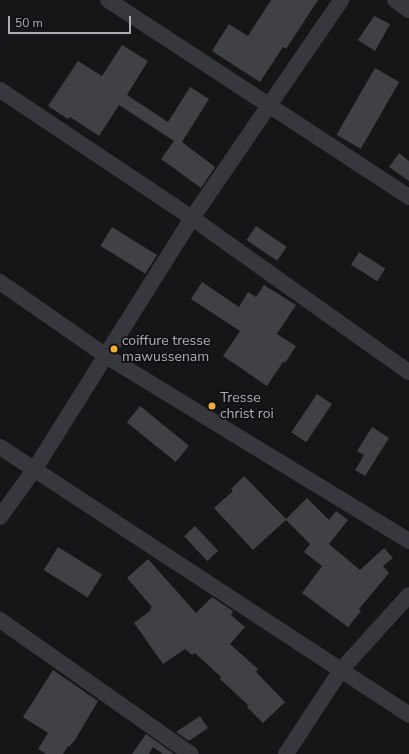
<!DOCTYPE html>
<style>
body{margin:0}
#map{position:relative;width:409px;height:754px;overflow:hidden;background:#161618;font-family:"Nunito Sans",sans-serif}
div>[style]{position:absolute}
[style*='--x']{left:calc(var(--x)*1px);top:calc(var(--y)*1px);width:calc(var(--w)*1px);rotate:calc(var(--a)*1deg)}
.building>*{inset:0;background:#404145;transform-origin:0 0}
.street>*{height:16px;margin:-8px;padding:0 8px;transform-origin:8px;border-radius:8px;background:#37383d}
.dots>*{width:11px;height:11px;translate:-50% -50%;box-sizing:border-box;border:2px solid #111113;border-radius:50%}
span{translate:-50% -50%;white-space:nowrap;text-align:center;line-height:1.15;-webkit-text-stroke:3.5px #111113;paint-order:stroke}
.poi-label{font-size:14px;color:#a8adb8}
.left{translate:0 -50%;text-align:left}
.scale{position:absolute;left:8px;top:16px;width:123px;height:18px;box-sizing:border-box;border:2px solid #a8adb8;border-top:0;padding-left:5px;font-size:12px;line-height:14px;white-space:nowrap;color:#a8adb8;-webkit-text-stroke:3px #111113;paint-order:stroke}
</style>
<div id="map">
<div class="building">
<i style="clip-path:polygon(271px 0,318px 0,286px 49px,283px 47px,260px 82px,212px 51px,229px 24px,248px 36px)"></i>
<i style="clip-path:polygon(374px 16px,390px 24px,375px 51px,358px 40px)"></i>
<i style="clip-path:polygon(122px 45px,148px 61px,127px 95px,168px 122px,190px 87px,209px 99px,182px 142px,215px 167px,201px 188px,161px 159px,174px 141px,119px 105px,99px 136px,70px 117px,68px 119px,48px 106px,78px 61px,102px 76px)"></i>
<i style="left:375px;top:68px;width:28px;height:77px;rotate:30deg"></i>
<i style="clip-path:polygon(399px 153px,409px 161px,409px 181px,389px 167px)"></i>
<i style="left:256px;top:226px;width:37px;height:17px;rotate:34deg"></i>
<i style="left:112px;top:227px;width:53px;height:22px;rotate:32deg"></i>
<i style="left:359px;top:252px;width:31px;height:15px;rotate:32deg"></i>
<i style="clip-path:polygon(202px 282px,239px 307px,248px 292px,256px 297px,264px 285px,296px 305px,277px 334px,296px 346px,285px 363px,283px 362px,267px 386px,223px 356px,240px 331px,191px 299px)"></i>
<i style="left:317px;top:394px;width:18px;height:46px;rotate:34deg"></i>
<i style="left:140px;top:406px;width:63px;height:21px;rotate:39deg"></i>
<i style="clip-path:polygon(372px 427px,389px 438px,365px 476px,355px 470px,364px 455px,357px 451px)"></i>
<i style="clip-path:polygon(244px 476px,286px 519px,307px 498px,329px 520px,336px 511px,348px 520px,329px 544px,360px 570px,384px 548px,393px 558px,383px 566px,389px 573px,359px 609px,361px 611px,348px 627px,302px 593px,322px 566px,304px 552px,310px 544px,286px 520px,253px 550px,214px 508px,233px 491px,231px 489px)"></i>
<i style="left:195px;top:526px;width:34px;height:15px;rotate:47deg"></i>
<i style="left:58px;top:547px;width:52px;height:27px;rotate:32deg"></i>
<i style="clip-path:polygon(148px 559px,196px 613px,212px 597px,233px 611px,231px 615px,245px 627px,230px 644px,258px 669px,256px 672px,285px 702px,263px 723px,247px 707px,248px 705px,220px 679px,221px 677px,195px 653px,192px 655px,185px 649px,163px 664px,134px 623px,151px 610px,150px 608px,152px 607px,127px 578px)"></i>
<i style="clip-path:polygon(53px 670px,98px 701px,75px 740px,69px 747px,68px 746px,63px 754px,46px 754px,38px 749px,48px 733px,23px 717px)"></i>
<i style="clip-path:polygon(200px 716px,208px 728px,189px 741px,176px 732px)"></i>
<i style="clip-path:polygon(146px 734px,174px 754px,163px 754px,153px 747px,149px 754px,132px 754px)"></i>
</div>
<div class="street">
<i style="--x:108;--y:0;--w:360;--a:33.2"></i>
<i style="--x:395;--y:0;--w:17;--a:36"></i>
<i style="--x:0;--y:90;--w:231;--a:33.7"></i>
<i style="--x:192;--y:218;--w:266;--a:35.4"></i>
<i style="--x:0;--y:282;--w:129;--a:34.9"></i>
<i style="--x:106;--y:356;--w:355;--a:31.4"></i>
<i style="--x:0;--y:447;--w:489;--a:33.2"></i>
<i style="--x:0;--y:517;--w:58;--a:-54.1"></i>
<i style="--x:34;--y:470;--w:297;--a:-57.9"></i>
<i style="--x:192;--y:218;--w:264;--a:-55.6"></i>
<i style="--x:0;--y:620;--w:233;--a:35.1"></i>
<i style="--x:286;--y:754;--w:100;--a:-56.8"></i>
<i style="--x:341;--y:670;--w:101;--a:-47.8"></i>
</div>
<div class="dots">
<i style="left:114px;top:349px;background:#f2b134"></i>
<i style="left:212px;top:406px;background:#f2b134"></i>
</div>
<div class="poi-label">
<span class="left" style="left:122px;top:349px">coiffure tresse<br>mawussenam</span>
<span class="left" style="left:220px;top:406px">Tresse<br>christ roi</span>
</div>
<div class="scale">50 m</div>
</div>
